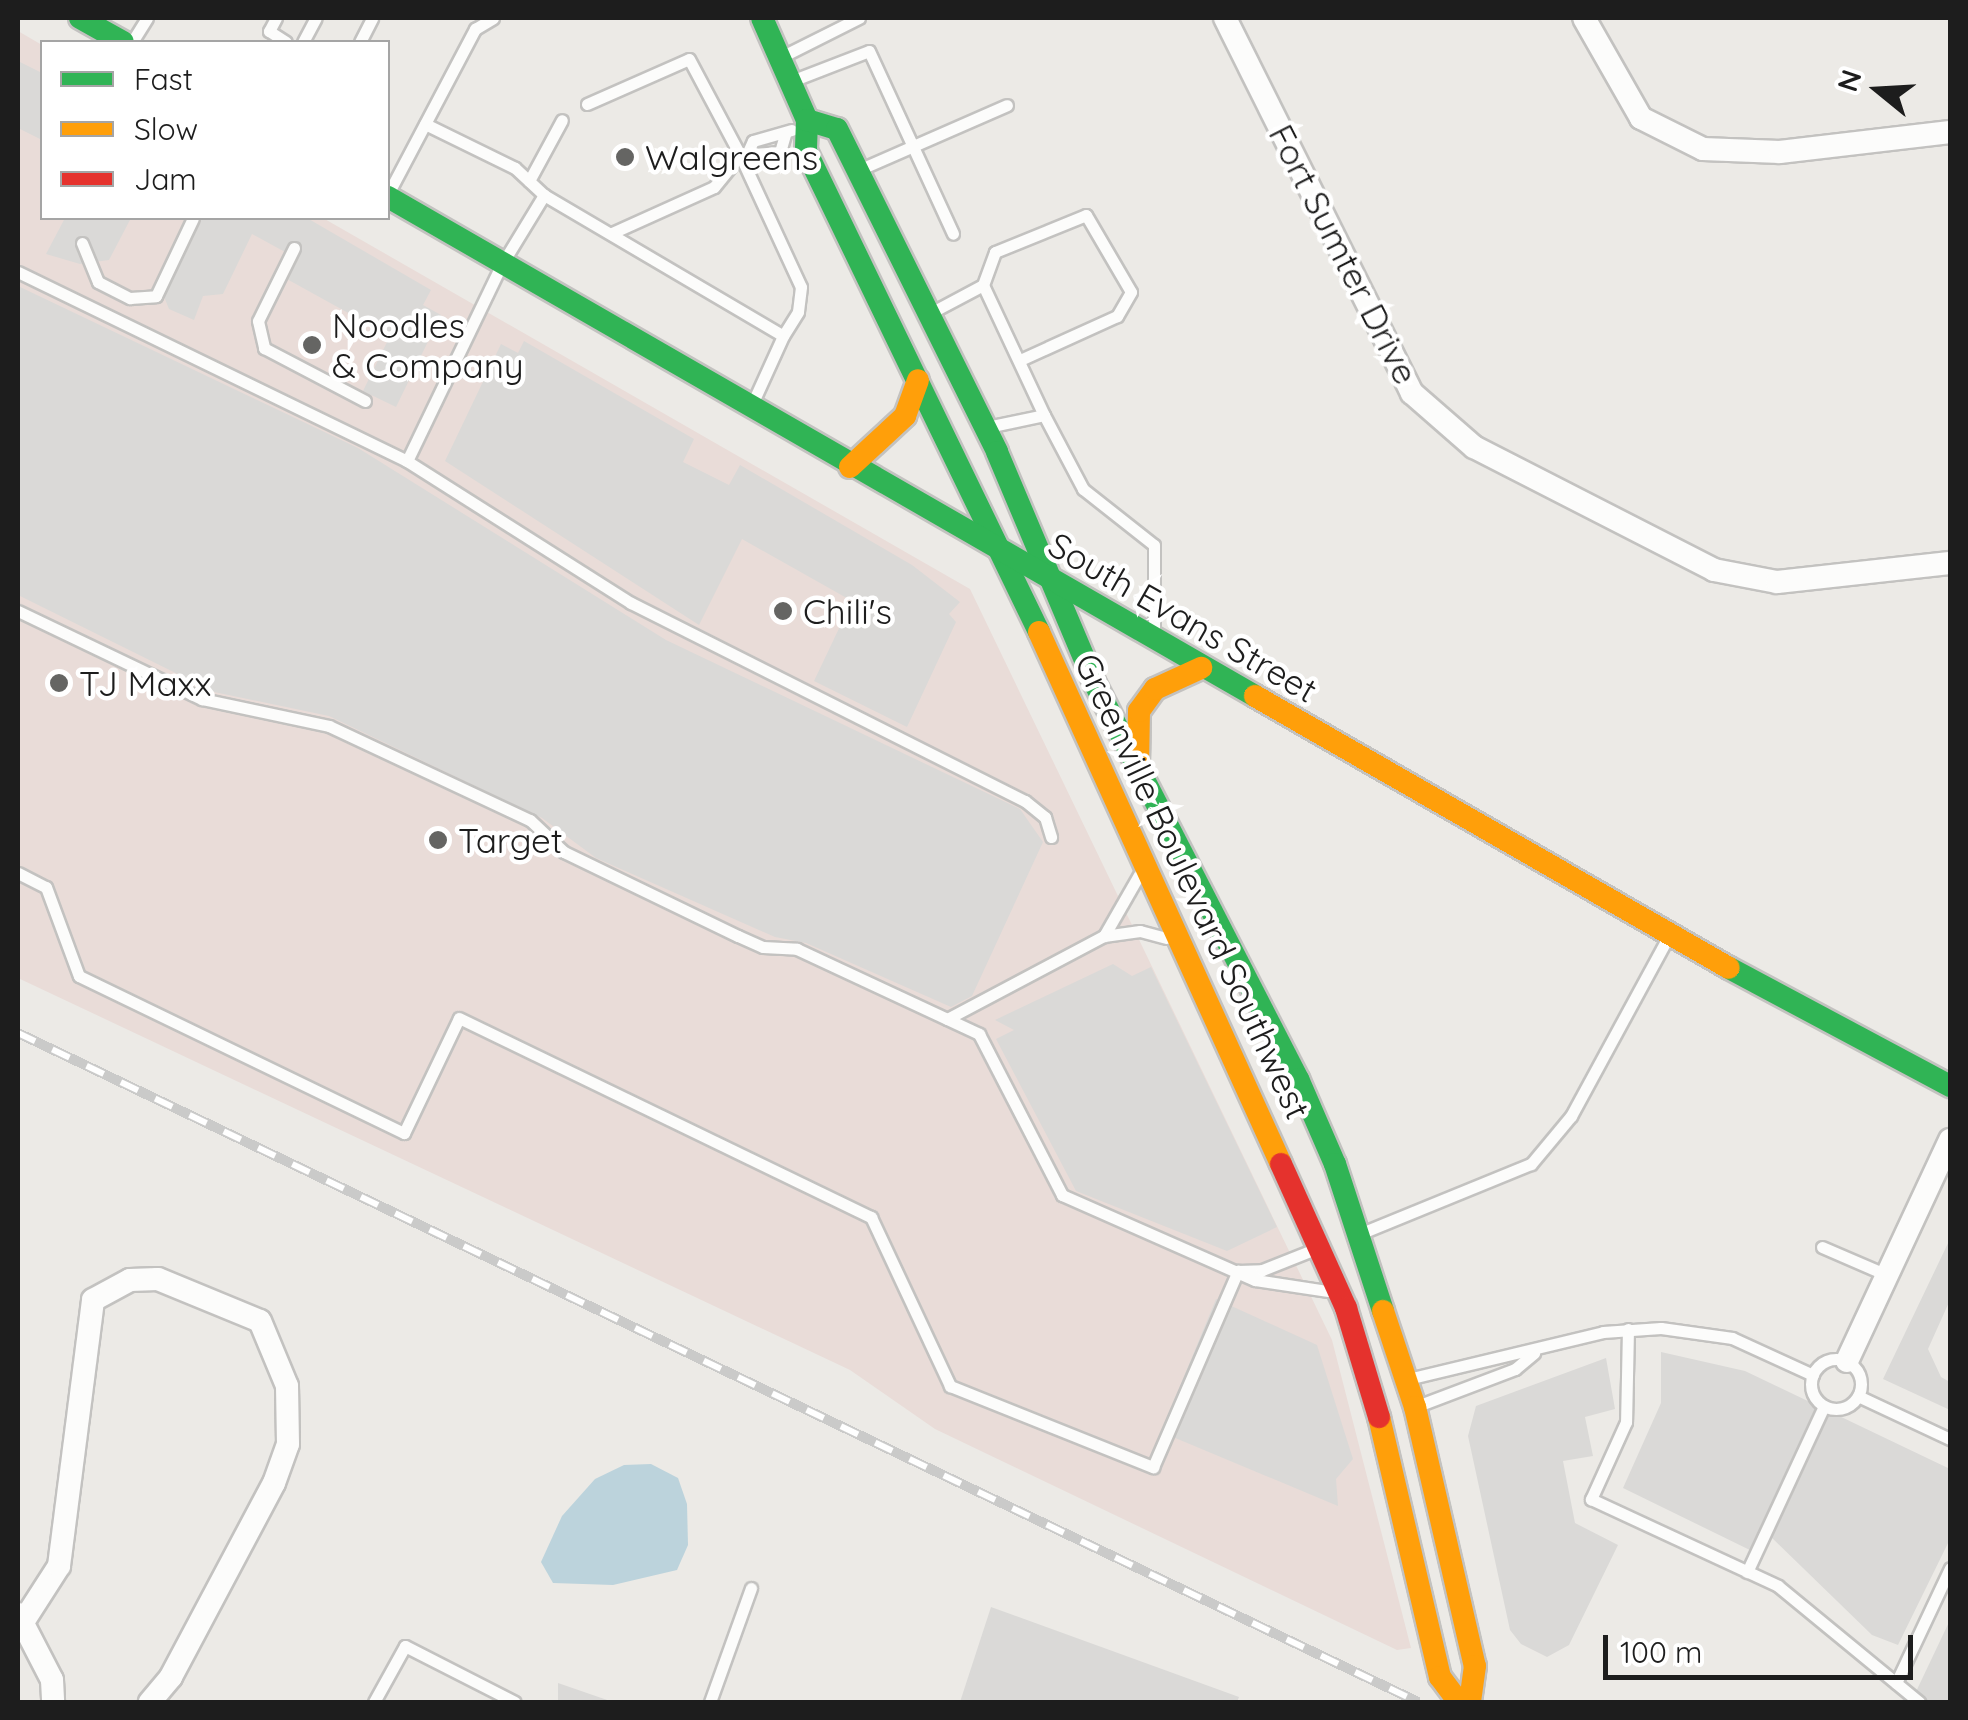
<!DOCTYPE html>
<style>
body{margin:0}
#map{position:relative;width:1968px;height:1720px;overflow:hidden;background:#eceae6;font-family:Quicksand,sans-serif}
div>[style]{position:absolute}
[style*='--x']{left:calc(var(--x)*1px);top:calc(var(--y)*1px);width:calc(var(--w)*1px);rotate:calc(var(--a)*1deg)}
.commercial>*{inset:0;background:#e9dcd8}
.religious>*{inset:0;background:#dad9d7}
.water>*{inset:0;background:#bcd3dc}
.roads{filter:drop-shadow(2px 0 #c3c2c0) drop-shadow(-2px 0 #c3c2c0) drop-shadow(0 2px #c3c2c0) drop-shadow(0 -2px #c3c2c0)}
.lane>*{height:11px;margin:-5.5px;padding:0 5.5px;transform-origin:5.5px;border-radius:5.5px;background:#fcfcfb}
.lane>.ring{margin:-5.5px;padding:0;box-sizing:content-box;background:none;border:11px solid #fcfcfb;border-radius:50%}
.street>*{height:22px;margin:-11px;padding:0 11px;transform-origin:11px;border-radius:11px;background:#fcfcfb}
.fast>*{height:22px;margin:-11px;padding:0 11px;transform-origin:11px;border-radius:11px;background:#30b455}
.slow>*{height:22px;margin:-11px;padding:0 11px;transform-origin:11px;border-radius:11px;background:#ff9f0a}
.jam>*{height:22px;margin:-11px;padding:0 11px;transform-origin:11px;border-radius:11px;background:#e5322d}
.rail>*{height:10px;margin-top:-5px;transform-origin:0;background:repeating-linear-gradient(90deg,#fff 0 19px,#cacac9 0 38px);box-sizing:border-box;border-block:2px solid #cacac9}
.dots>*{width:28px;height:28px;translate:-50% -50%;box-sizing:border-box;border:5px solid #fff;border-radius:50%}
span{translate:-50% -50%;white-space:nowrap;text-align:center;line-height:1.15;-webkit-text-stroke:9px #fff;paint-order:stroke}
.poi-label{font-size:35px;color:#1d1d1d}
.left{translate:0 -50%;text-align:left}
.street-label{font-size:35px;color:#1d1d1d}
.frame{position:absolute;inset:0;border:20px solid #1d1d1d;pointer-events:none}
.legend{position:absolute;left:40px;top:40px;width:350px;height:180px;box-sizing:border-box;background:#fff;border:2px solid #a5a5a5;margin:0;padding:12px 18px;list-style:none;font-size:30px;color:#1d1d1d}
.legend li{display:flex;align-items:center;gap:20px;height:50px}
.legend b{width:50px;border:2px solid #a5a5a5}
.north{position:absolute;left:1828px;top:40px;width:100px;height:100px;-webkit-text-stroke:8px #fff;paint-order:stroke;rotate:288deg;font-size:28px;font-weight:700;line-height:40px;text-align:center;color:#1d1d1d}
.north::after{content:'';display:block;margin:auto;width:35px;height:45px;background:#1d1d1d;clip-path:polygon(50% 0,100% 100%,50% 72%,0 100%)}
.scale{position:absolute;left:1603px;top:1635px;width:310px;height:45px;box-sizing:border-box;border:5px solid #1d1d1d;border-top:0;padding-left:12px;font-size:30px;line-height:35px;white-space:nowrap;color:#1d1d1d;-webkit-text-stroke:8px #fff;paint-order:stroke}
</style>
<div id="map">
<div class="commercial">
<i style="clip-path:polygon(18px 31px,42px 45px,42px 218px,323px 218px,970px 589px,1332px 1340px,1411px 1648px,1397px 1650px,935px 1429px,850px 1370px,18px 978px)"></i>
</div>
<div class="religious">
<i style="clip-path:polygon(18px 61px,42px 73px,42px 140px,18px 128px)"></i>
<i style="clip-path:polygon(65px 218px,131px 218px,109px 260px,80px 264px,46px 254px)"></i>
<i style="clip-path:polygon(200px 218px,307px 218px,431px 290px,423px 305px,441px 315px,396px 407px,363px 391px,390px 336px,285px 278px,296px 258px,252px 234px,223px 294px,203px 296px,194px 320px,169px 309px,163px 294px)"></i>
<i style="clip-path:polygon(18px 286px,358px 448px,666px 640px,1020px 809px,1043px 842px,972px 996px,951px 1007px,806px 943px,775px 937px,596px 858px,542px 818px,329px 716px,214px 692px,18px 595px)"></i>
<i style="clip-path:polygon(524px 341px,694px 439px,683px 462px,729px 485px,740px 465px,912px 565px,960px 602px,949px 614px,956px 622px,907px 727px,814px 681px,852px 601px,742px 539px,699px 625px,445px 461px,501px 344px,518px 353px)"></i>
<i style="clip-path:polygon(1113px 964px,1132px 976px,1151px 967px,1277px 1227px,1227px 1251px,1076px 1191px,996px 1039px,1014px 1030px,995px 1020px)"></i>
<i style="clip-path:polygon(1950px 1239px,1950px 1300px,1928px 1349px,1941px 1377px,1950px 1382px,1950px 1410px,1883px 1379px)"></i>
<i style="clip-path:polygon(1216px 1299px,1317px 1345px,1353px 1459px,1336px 1479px,1338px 1506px,1161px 1432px)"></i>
<i style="clip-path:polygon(1661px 1352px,1745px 1371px,1950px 1469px,1950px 1539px,1898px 1645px,1872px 1635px,1767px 1533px,1756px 1553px,1623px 1488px,1661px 1403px)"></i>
<i style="clip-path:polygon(1606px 1358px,1615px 1409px,1585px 1417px,1593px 1456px,1563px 1461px,1575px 1523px,1618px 1545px,1569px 1645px,1547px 1657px,1521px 1644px,1510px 1630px,1468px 1436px,1476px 1406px)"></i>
<i style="clip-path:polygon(991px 1607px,1239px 1697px,1237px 1702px,960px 1702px)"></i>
<i style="clip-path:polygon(1950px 1620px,1950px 1702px,1919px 1702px,1913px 1698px)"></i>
<i style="clip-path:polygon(558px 1683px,613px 1702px,558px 1702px)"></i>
</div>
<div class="water">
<i style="clip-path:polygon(651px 1464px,678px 1478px,687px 1504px,688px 1545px,677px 1570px,613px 1585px,553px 1583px,541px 1562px,562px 1516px,595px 1479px,624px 1465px)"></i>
</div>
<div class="roads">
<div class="lane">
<i style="--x:276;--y:18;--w:15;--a:118"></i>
<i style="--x:269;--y:31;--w:20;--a:33"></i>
<i style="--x:132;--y:42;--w:28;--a:-58"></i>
<i style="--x:303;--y:42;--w:27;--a:-62"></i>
<i style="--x:360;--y:42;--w:27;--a:-63"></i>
<i style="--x:783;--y:56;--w:85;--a:-26.6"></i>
<i style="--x:794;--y:80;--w:80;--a:-21.1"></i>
<i style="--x:869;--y:51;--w:201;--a:65.3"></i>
<i style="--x:587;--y:104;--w:111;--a:-23.8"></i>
<i style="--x:689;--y:59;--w:109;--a:62"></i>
<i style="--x:740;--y:155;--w:40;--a:-4.3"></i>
<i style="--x:780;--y:152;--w:19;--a:-74"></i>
<i style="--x:748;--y:152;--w:12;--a:-66"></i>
<i style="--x:753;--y:141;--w:40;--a:-16"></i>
<i style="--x:863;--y:168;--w:157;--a:-23.6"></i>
<i style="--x:529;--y:181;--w:69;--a:-61.6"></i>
<i style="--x:388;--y:194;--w:187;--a:-62.2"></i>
<i style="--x:475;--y:29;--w:21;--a:-31"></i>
<i style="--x:544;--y:195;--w:277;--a:30.5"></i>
<i style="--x:783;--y:336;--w:72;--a:114.4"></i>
<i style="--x:612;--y:233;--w:112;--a:-24.3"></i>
<i style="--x:714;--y:187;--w:41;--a:-50.9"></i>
<i style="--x:740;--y:155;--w:145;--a:65.2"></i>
<i style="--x:801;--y:287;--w:25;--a:97"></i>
<i style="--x:798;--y:312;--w:28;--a:122"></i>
<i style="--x:82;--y:243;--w:42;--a:67.7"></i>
<i style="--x:98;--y:282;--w:36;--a:27"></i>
<i style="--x:130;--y:298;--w:26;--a:-4"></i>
<i style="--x:156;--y:296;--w:86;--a:-64.6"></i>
<i style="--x:294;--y:248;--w:81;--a:116.3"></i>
<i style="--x:258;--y:321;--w:28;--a:77"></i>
<i style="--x:264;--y:348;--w:114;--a:27.7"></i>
<i style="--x:18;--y:272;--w:432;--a:25.9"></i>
<i style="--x:407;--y:461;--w:265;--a:32.4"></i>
<i style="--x:631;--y:603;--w:441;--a:26.7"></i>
<i style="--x:1025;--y:801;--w:26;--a:39"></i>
<i style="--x:1045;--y:817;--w:21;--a:73"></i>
<i style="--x:983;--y:285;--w:35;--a:-70"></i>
<i style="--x:995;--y:252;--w:98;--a:-22.1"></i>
<i style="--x:1086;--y:215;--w:89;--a:59.7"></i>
<i style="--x:1131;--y:292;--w:28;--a:120"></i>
<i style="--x:1117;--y:316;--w:107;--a:155.6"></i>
<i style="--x:936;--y:310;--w:53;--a:-28"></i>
<i style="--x:983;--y:285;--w:144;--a:64.9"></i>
<i style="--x:992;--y:426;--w:53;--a:-11.9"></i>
<i style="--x:1044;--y:415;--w:84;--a:62.2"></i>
<i style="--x:1083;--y:489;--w:90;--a:38.3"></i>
<i style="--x:1154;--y:545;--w:87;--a:90"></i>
<i style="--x:407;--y:461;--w:219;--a:-64.3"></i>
<i style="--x:502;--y:264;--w:81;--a:-58.7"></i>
<i style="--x:544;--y:195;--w:40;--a:-137"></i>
<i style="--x:515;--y:168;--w:100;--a:-153.9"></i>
<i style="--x:18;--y:611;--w:204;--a:25.6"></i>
<i style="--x:202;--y:699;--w:130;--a:12"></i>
<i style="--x:329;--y:726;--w:222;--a:25.1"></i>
<i style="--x:530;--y:820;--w:47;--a:43.3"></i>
<i style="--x:564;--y:852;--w:193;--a:25.8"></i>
<i style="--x:738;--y:936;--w:27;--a:24"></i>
<i style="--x:763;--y:947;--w:34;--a:3"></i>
<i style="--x:797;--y:949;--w:201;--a:25"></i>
<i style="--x:979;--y:1034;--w:181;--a:62.7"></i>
<i style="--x:1062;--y:1195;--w:211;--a:23.8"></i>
<i style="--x:1255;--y:1280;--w:74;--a:8.6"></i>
<i style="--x:18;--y:873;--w:31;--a:27"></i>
<i style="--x:46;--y:887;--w:95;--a:69.7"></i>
<i style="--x:79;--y:976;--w:361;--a:25.8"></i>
<i style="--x:404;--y:1133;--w:127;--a:-64.4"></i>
<i style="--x:459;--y:1018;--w:458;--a:25.8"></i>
<i style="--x:871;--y:1217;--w:187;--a:64.9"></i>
<i style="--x:950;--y:1386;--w:219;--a:21.8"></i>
<i style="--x:1153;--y:1467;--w:214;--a:-66.6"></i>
<i style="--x:1104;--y:936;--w:70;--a:-60.2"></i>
<i style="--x:947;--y:1019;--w:178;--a:-27.9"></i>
<i style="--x:1104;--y:936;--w:36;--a:-8"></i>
<i style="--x:1140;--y:931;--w:27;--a:15"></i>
<i style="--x:1364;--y:1232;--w:180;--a:-22.2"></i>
<i style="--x:1531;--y:1164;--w:62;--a:-50.2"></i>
<i style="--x:1571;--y:1116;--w:204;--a:-61.5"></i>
<i style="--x:1822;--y:1247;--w:71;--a:23.3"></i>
<i style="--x:1238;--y:1271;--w:24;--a:-2"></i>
<i style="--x:1262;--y:1270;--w:52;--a:-21.6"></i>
<i style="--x:1628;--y:1329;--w:93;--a:91.2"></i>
<i style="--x:1626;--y:1422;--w:85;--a:114.4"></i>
<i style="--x:1591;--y:1499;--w:206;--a:24.9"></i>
<i style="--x:1778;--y:1586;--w:183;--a:39.4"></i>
<i class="ring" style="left:1811px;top:1359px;width:39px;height:39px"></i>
<i style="--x:1412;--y:1378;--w:196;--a:-13.5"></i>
<i style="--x:1603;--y:1332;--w:58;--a:-3.9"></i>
<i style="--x:1661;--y:1328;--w:72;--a:8"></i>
<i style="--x:1732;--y:1338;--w:89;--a:24.6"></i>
<i style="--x:1858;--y:1396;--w:102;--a:25.1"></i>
<i style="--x:1420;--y:1405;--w:102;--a:-20.8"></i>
<i style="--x:1515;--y:1369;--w:25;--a:-40"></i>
<i style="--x:1747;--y:1572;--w:183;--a:-65.1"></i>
<i style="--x:1896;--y:1683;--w:127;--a:-64.8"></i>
<i style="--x:374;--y:1702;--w:64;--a:-61"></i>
<i style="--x:405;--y:1646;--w:123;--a:27"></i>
<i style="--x:710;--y:1702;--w:121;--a:-70.2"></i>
</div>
<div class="street">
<i style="--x:1225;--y:18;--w:419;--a:63.5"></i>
<i style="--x:1412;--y:393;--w:82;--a:41.1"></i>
<i style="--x:1474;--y:447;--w:270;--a:27.1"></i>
<i style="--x:1714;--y:570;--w:64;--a:10.8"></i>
<i style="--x:1777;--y:582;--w:174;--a:-6.3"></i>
<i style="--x:1584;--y:18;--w:115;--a:60.3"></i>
<i style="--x:1641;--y:118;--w:69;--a:26.6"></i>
<i style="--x:1703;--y:149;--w:77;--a:2.2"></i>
<i style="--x:1780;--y:152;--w:171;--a:-6.7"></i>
<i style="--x:1847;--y:1361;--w:244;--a:-65"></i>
<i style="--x:18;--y:1614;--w:74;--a:62.7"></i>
<i style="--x:52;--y:1680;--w:22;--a:87"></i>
<i style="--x:23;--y:1622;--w:67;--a:-57.3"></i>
<i style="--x:59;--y:1566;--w:268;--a:-82.7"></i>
<i style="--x:93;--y:1300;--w:42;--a:-28.4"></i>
<i style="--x:130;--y:1280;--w:28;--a:-2"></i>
<i style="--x:158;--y:1279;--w:110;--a:22.4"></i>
<i style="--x:260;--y:1321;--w:70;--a:67.4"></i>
<i style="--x:287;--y:1386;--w:58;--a:89"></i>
<i style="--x:288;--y:1444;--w:41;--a:109.7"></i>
<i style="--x:274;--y:1483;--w:220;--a:118"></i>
<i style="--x:171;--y:1677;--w:33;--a:130"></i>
</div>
<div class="fast">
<i style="--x:80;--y:18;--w:49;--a:29.2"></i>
<i style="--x:762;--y:18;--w:111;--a:66.2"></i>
<i style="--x:807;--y:120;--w:31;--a:92"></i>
<i style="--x:806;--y:151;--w:534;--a:64.15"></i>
<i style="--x:807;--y:120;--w:31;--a:17"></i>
<i style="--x:837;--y:129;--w:360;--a:63.6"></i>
<i style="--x:997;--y:452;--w:252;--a:67.1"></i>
<i style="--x:1095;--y:684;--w:444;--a:62.8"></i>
<i style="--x:1298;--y:1079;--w:93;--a:66.5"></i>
<i style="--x:1335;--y:1164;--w:155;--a:71.9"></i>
<i style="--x:388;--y:197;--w:1000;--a:29.92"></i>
<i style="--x:1729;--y:968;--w:251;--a:28.1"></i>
</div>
<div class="slow">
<i style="--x:850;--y:467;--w:75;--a:-42.8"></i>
<i style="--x:905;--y:416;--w:38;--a:-70"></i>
<i style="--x:1039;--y:632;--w:584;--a:65.54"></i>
<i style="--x:1255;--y:696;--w:546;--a:29.85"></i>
<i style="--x:1138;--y:763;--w:52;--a:-88.9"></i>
<i style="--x:1139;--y:711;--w:27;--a:-54"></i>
<i style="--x:1155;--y:689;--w:51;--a:-24.5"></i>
<i style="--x:1383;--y:1311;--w:101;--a:71.6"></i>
<i style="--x:1415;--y:1407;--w:266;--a:77"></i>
<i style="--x:1475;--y:1666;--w:36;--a:98"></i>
<i style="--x:1379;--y:1417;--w:267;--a:76.8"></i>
<i style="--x:1440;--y:1677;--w:31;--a:53"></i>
</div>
<div class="jam">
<i style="--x:1281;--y:1164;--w:158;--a:65.7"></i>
<i style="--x:1346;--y:1308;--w:114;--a:73.2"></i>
</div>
</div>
<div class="rail">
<i style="--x:18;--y:1033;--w:1552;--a:25.54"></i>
</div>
<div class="dots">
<i style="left:625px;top:157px;background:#656563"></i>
<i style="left:312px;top:345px;background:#656563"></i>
<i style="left:783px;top:611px;background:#656563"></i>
<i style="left:59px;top:683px;background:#656563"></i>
<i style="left:438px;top:840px;background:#656563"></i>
</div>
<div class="poi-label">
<span class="left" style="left:645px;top:157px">Walgreens</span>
<span class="left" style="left:332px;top:345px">Noodles<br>&amp; Company</span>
<span class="left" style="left:803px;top:611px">Chili's</span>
<span class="left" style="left:79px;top:683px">TJ Maxx</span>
<span class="left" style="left:458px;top:840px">Target</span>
</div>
<div class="street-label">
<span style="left:1344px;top:254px;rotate:63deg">Fort Sumter Drive</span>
<span style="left:1183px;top:617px;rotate:30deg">South Evans Street</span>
<span style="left:1193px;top:886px;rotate:65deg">Greenville Boulevard Southwest</span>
</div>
<div class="frame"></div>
<ul class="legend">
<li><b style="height:12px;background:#30b455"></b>Fast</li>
<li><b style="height:12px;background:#ff9f0a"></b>Slow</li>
<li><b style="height:12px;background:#e5322d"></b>Jam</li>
</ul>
<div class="north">N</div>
<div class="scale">100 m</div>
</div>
